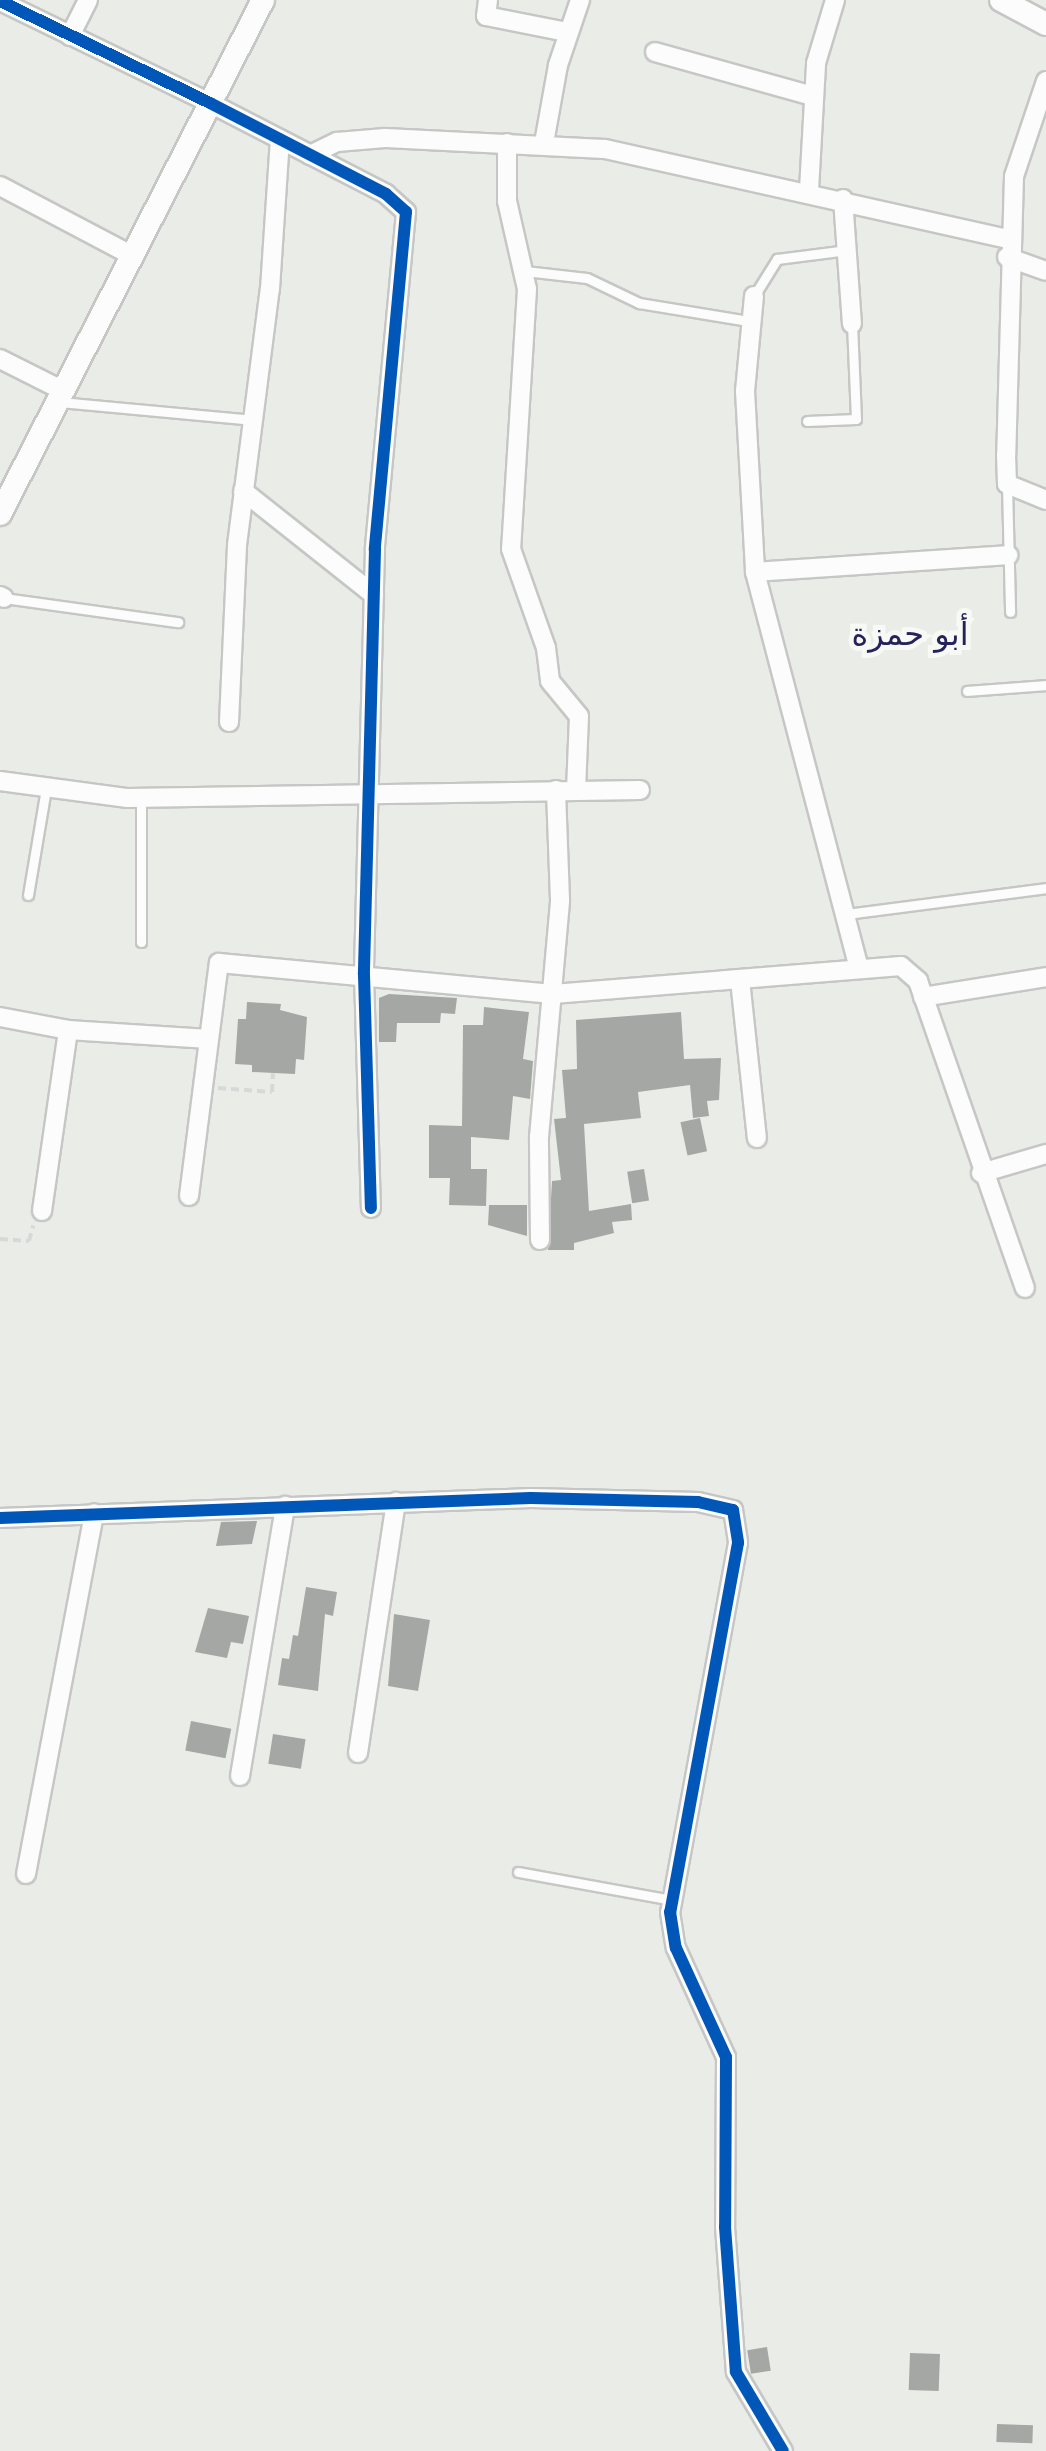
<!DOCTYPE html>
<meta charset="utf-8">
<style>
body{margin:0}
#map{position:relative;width:1046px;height:2451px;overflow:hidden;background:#eaece8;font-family:"DejaVu Sans",Cairo,sans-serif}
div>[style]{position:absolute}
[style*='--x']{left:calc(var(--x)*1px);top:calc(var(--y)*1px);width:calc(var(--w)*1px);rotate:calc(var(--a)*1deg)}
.building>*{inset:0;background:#a5a7a4;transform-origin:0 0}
.path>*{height:4px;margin-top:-2px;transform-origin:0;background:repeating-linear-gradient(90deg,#d8d8d8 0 8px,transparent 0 13px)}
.roads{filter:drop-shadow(2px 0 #c6c7c5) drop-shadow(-2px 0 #c6c7c5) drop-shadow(0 2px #c6c7c5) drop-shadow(0 -2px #c6c7c5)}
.service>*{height:9px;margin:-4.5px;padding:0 4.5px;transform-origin:4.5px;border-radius:4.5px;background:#fcfcfc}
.minor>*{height:18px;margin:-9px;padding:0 9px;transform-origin:9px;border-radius:9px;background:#fcfcfc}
.tertiary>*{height:22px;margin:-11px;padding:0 11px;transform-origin:11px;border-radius:11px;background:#fcfcfc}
.cycleway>*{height:12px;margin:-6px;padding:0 6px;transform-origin:6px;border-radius:6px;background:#0057b8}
span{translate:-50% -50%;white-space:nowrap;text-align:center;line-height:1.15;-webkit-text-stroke:10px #f7faf4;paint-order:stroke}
.neighbourhood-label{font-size:32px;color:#25225c}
</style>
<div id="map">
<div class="building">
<i style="clip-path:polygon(389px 994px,457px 998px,455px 1014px,441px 1013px,440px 1023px,397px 1023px,396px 1042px,379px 1042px,379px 998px)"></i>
<i style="clip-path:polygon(247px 1002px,281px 1004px,280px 1010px,307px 1017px,304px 1060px,296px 1059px,295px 1074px,252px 1072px,252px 1065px,235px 1064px,238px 1019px,246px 1019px)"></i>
<i style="clip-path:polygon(484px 1007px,529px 1012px,523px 1059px,533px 1061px,530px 1099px,513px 1096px,509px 1140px,471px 1137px,471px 1169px,487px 1169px,486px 1206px,449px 1205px,450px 1178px,429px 1178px,429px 1125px,462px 1126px,463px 1025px,483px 1025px)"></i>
<i style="clip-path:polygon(681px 1012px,684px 1059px,721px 1058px,719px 1100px,707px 1101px,709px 1116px,693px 1118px,690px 1085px,638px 1092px,641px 1118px,584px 1124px,589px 1211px,631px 1204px,632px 1220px,612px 1222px,614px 1233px,574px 1243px,574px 1250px,548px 1250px,552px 1181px,561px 1180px,554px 1119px,566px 1118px,562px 1070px,577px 1069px,576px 1020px)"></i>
<i style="left:700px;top:1118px;width:34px;height:20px;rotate:78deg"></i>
<i style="left:644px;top:1169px;width:32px;height:17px;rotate:81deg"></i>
<i style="clip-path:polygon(489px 1205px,527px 1205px,527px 1236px,488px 1225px)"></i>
<i style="clip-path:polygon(257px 1521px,252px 1544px,216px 1546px,221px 1522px)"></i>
<i style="clip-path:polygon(306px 1587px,337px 1592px,333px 1616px,325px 1614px,318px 1691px,278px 1685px,282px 1658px,289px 1659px,293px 1635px,298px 1636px)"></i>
<i style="clip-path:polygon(208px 1608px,249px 1616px,243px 1644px,231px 1642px,227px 1658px,195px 1652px)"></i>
<i style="clip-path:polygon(394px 1614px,430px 1620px,418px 1691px,388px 1686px)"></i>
<i style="left:191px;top:1721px;width:41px;height:30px;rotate:11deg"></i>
<i style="left:273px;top:1734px;width:33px;height:30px;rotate:9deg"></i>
<i style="left:767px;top:2347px;width:24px;height:20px;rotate:81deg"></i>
<i style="left:910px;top:2353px;width:30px;height:37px;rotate:2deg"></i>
<i style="left:997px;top:2424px;width:36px;height:18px;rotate:2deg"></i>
</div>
<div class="path">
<i style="--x:218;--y:1088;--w:54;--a:4.2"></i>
<i style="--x:272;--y:1092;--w:19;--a:-87"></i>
<i style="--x:0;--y:1239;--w:29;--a:4"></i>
<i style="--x:29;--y:1241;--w:16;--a:-75"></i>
</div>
<div class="roads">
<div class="service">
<i style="--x:525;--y:271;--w:62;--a:6.4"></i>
<i style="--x:587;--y:278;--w:58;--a:25.7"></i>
<i style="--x:639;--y:303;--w:111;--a:9.3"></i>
<i style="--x:754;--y:296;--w:44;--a:-58.1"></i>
<i style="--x:777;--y:259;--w:71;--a:-7.3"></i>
<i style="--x:59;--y:402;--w:194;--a:5.3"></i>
<i style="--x:807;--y:421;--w:49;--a:-2.3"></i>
<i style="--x:856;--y:419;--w:95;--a:-92.4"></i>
<i style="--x:1007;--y:485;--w:127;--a:88.6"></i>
<i style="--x:4;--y:598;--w:176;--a:7.9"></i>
<i style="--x:967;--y:691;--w:79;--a:-4.3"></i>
<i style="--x:141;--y:798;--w:144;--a:90"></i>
<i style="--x:28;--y:895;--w:108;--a:-80.4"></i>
<i style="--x:847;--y:914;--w:201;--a:-7.4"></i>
<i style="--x:518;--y:1872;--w:157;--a:10.3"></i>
</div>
<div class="minor">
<i style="--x:488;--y:0;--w:16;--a:97"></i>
<i style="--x:486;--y:16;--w:83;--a:11.2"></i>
<i style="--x:0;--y:1;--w:233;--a:25.9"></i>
<i style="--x:210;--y:103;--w:198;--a:27.3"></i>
<i style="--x:386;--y:194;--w:27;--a:42"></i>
<i style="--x:406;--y:212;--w:338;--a:95.3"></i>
<i style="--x:375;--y:549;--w:426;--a:91.5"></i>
<i style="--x:364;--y:975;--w:233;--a:88.3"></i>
<i style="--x:70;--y:36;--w:40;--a:-63.4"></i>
<i style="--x:655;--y:52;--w:164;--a:15.6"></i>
<i style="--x:1046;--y:81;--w:100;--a:108.6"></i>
<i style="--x:1014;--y:176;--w:279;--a:91.6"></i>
<i style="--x:1006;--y:455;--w:29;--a:88"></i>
<i style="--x:1007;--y:484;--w:42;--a:22.3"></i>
<i style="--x:507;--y:143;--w:58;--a:90"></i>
<i style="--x:507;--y:201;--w:90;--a:77.2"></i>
<i style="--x:527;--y:289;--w:260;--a:93.5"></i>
<i style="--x:511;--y:549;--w:105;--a:70.5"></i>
<i style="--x:546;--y:648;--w:33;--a:83"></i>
<i style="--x:550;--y:681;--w:45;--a:50.4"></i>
<i style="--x:579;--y:716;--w:74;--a:92.3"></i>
<i style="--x:544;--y:143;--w:79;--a:-79.8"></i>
<i style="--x:558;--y:65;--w:69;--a:-71.3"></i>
<i style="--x:310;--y:155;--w:30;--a:-26"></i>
<i style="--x:337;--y:142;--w:48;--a:-4.8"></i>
<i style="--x:385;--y:138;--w:220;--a:2.9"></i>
<i style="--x:605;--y:149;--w:414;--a:12.6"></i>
<i style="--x:0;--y:186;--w:146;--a:27.8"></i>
<i style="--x:809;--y:190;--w:127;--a:-86.8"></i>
<i style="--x:816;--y:63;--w:66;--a:-73.2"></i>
<i style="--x:843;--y:199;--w:125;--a:85.9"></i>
<i style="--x:1007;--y:257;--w:41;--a:19.7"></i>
<i style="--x:754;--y:296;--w:95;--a:95.4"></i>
<i style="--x:745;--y:391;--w:181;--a:86.8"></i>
<i style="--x:755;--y:572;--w:406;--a:75.3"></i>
<i style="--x:0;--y:359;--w:69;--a:26.6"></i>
<i style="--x:243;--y:491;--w:167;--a:38.4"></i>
<i style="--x:755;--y:572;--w:254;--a:-3.8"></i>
<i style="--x:0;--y:596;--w:4;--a:27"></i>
<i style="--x:229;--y:722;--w:177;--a:-87.4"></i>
<i style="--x:237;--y:545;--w:258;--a:-82.7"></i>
<i style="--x:270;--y:289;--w:150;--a:-86.2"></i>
<i style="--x:0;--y:781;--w:129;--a:7.6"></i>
<i style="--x:128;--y:798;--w:512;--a:-0.9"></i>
<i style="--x:740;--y:980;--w:159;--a:83.9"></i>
<i style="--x:923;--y:997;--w:125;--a:-9.2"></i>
<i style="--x:0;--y:1017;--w:69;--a:10.8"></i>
<i style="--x:68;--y:1030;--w:141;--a:3.7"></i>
<i style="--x:981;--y:1173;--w:68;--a:-16.3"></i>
<i style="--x:189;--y:1196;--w:235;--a:-82.7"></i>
<i style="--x:219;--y:963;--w:335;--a:5.3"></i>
<i style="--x:553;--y:994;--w:349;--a:-4.6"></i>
<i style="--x:901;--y:966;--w:23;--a:41"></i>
<i style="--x:918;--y:981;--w:325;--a:70.8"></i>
<i style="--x:42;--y:1211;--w:183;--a:-81.8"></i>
<i style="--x:540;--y:1240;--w:103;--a:-90.6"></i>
<i style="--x:539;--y:1137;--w:238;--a:-84.9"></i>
<i style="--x:560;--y:900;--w:110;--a:-92.1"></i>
<i style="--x:0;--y:1518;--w:531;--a:-2.16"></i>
<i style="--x:531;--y:1498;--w:167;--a:1.4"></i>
<i style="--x:698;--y:1502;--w:36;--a:13"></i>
<i style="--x:733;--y:1510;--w:33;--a:81"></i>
<i style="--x:738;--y:1543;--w:375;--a:100.4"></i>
<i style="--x:670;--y:1912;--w:36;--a:81"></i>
<i style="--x:676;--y:1948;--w:120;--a:65.4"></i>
<i style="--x:726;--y:2057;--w:170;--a:90.3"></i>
<i style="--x:725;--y:2227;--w:145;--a:85.7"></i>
<i style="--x:736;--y:2372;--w:92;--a:59.3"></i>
<i style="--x:358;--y:1753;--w:254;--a:-81.4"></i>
<i style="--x:240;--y:1776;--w:274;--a:-80.5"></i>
<i style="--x:26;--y:1874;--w:367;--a:-79.3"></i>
</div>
<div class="tertiary">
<i style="--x:1001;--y:0;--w:51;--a:28.1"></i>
<i style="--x:0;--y:514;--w:577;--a:-62.9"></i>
</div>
</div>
<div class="cycleway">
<i style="--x:0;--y:1;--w:233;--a:25.9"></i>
<i style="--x:210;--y:103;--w:198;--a:27.3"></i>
<i style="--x:386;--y:194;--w:27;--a:42"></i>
<i style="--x:406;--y:212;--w:338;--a:95.3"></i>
<i style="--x:375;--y:549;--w:426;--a:91.5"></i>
<i style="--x:364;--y:975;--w:233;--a:88.3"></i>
<i style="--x:0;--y:1518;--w:531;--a:-2.16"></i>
<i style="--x:531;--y:1498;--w:167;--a:1.4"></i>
<i style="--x:698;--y:1502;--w:36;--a:13"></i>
<i style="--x:733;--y:1510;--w:33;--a:81"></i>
<i style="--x:738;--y:1543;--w:375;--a:100.4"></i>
<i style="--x:670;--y:1912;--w:36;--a:81"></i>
<i style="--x:676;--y:1948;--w:120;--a:65.4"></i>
<i style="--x:726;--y:2057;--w:170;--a:90.3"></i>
<i style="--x:725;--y:2227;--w:145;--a:85.7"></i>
<i style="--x:736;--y:2372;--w:92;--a:59.3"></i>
</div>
<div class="neighbourhood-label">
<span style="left:910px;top:634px">أبو حمزة</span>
</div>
</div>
